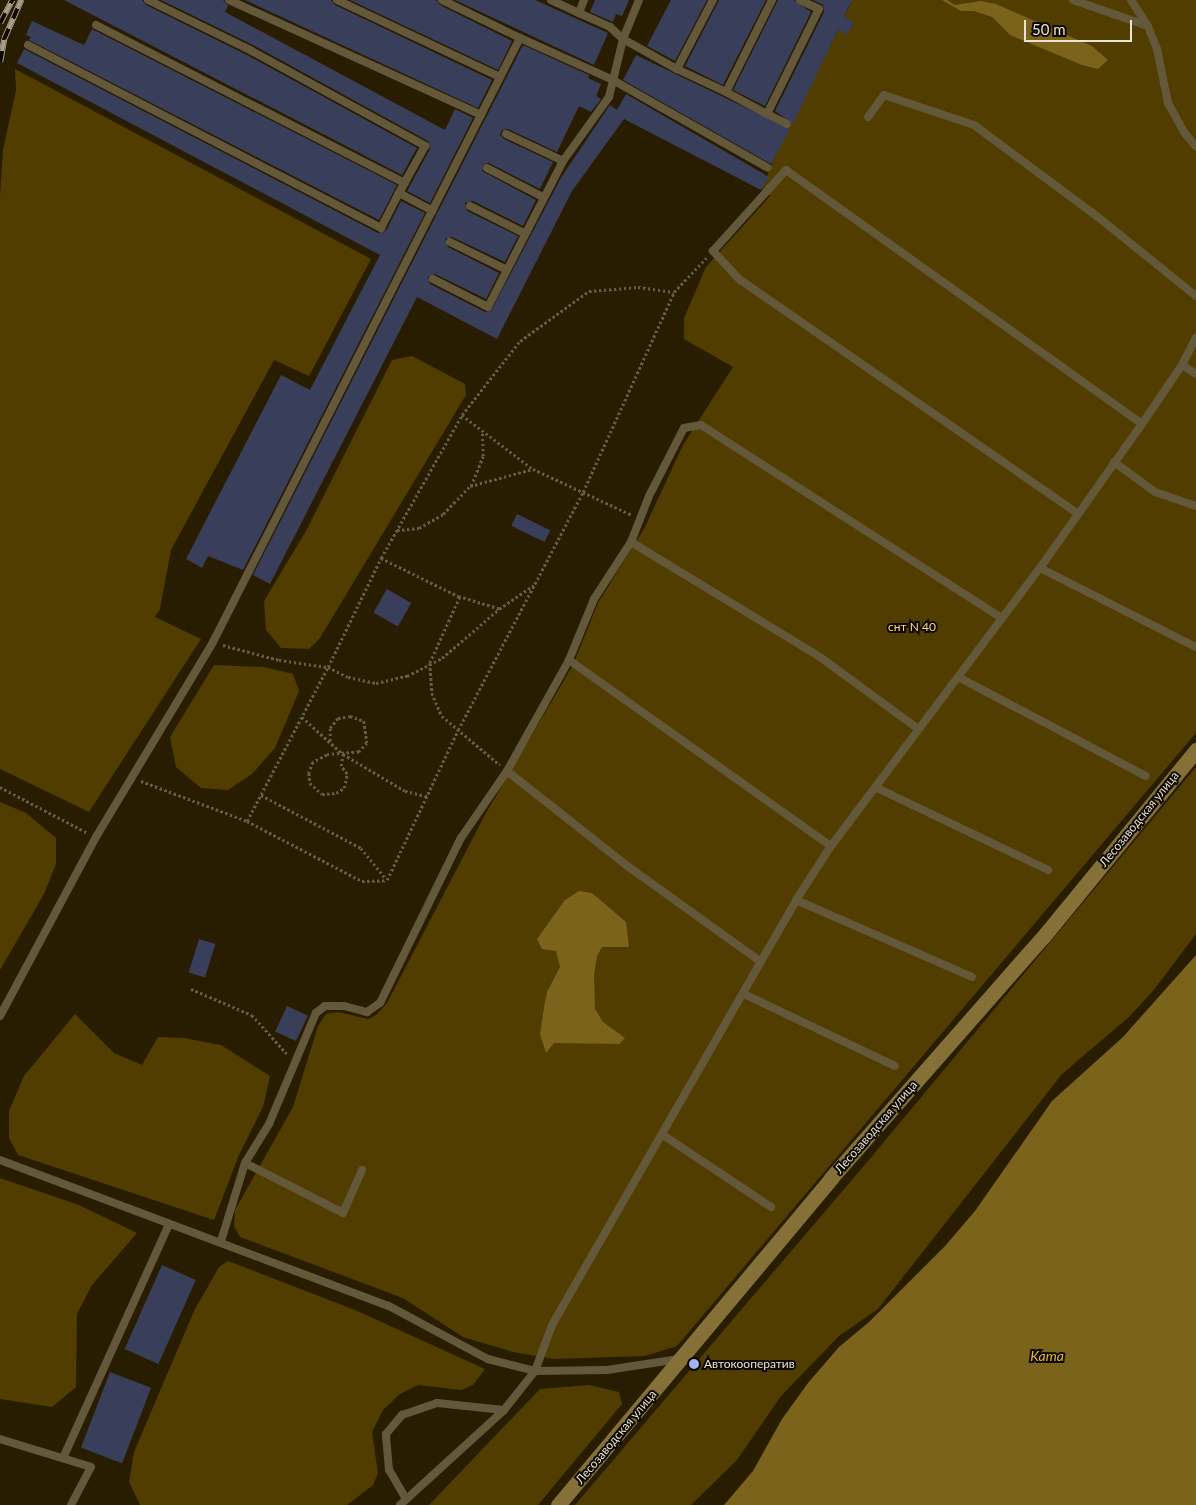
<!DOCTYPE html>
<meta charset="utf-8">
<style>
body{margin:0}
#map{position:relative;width:1196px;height:1505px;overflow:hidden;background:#281d01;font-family:Lato,sans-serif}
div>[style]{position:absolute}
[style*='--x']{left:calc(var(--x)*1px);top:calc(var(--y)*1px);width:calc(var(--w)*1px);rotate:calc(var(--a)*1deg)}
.green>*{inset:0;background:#513d00}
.water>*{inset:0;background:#7c631c}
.building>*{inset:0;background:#393f5a;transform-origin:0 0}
.path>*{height:2.5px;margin-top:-1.25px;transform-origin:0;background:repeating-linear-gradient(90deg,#675d45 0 2.5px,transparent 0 5px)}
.lane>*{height:8px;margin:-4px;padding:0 4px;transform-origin:4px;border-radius:4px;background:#64583a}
.secondary>*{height:15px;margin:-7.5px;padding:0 7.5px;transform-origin:7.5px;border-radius:7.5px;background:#857038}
.rail>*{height:5.5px;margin-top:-2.75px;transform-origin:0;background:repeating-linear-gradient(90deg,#0d0801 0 11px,#a69e89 0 22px);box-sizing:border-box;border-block:1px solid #a69e89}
.dots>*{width:14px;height:14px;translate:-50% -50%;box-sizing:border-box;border:2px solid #0d0801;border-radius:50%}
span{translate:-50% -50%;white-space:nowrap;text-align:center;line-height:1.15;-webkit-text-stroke:4px #0d0801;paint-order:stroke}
.park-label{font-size:12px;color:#ffda81}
.street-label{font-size:12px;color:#eae3d2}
.poi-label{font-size:12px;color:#eae3d2}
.left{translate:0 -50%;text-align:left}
.water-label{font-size:14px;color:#e7b93d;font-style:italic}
.scale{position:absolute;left:1024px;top:20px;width:108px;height:22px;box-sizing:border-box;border:2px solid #eae3d2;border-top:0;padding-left:6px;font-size:15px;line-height:18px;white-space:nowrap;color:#eae3d2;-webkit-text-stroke:4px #0d0801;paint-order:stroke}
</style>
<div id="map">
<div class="green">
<i style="clip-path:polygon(846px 0,1196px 0,1196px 733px,677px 1346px,645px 1356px,553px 1359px,513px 1352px,463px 1337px,403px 1298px,240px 1237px,234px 1226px,235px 1210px,293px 1107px,318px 1026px,326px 1014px,338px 1012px,368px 1019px,376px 1015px,387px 1003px,486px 813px,573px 665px,598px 603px,645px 527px,683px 445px,733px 367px,684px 339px,684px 318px,706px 267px,770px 196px,762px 190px,773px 160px,838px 30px,847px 34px,854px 22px,844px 17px,851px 3px)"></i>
<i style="clip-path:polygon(15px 69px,371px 259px,309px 376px,274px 360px,171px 550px,160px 609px,155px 617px,201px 639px,89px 812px,0 769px,0 196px,3px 150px,16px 90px)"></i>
<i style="clip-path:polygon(412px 356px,465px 384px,466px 395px,320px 638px,309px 649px,281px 648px,266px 630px,264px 601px,306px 531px,392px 360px)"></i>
<i style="clip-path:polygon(214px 665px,264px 667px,293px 674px,299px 691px,275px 748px,252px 774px,228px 790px,201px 788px,176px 767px,170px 737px)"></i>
<i style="clip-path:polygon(1196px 767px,1196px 934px,1153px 991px,1129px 1017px,1062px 1074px,878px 1309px,839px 1336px,781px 1396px,737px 1460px,691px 1505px,575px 1505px,868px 1161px)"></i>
<i style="clip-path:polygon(0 802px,26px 813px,56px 838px,56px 864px,44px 894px,0 970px)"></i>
<i style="clip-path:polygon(75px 1014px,114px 1053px,142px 1065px,158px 1037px,184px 1038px,221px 1045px,270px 1076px,263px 1107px,239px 1155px,214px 1220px,18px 1155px,9px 1138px,9px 1111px,24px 1076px)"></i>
<i style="clip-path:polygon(0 1178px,79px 1205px,137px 1233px,92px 1285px,77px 1314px,76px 1387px,52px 1407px,0 1399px)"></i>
<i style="clip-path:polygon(228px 1261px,355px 1310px,485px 1369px,473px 1385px,461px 1390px,418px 1385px,400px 1394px,383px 1410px,372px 1432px,378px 1473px,373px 1485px,347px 1505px,140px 1505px,129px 1482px,134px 1452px,194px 1311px,219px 1267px)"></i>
<i style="clip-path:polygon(589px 1385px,619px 1392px,622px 1404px,538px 1505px,429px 1505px,540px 1389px)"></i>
</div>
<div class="water">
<i style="clip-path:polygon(929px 0,947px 0,955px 5px,981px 1px,996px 4px,1092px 46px,1108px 60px,1098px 69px,1082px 65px,1010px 35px,992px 17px,974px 11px,961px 11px,942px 0)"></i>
<i style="clip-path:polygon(579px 891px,592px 893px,626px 922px,629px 947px,602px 947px,597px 956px,594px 975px,595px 1009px,603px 1022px,625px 1038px,619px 1044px,554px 1043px,546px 1053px,540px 1034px,544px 1008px,547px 992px,560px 967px,556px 951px,542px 949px,537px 939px,565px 900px)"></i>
<i style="clip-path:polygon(1196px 955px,1196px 1505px,724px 1505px,753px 1471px,782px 1419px,808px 1383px,839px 1347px,869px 1322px,945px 1246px,975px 1211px,1052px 1101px,1123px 1037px)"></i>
</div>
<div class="building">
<i style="clip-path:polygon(64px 0,142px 0,146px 5px,247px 55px,417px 148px,402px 175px)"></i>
<i style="clip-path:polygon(161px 0,223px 0,228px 6px,225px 12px,445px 130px,455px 109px,473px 118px,430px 203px,407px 191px,430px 149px,428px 141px,253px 45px)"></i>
<i style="clip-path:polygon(245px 0,331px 0,335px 5px,492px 80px,478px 108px)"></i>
<i style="clip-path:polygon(350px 0,436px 0,440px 5px,512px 41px,498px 70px)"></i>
<i style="clip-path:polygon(455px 0,535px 0,608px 33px,594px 65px)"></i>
<i style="clip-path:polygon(595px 0,629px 0,622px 16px,616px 14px,613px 22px,590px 12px)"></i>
<i style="clip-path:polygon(671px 0,707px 0,675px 61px,647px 46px)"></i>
<i style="clip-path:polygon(719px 0,766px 0,723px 85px,685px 66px)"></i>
<i style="clip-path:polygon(778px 0,794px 0,811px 12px,765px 106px,733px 90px)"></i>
<i style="clip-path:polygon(813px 0,852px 0,844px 17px,854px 22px,847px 35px,838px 30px,793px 124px,775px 111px,824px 12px,823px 5px)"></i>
<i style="clip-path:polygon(32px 21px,84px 45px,92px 29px,397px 185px,379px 220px,29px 40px,31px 37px,26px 35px)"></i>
<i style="clip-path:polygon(523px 45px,589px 75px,588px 78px,601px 84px,596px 96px,601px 99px,591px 112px,579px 106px,557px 152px,508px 129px,502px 130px,500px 135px,504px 139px,553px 162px,540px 189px,489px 163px,484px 164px,482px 171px,536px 200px,523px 226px,473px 201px,465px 203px,467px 211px,518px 236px,505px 262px,452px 237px,445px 239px,448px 247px,499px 273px,486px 299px,435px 274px,428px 277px,430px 284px,485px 312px,491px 311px,562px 176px,610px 105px,617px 110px,626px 94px,769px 177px,761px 190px,624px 119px,572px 191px,497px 339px,417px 297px,270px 584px,253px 575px)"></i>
<i style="clip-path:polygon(24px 49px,378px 233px,386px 231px,401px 201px,425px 213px,243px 570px,208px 556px,202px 568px,186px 559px,281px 375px,310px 390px,380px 255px,17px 63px)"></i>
<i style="clip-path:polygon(636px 55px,790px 129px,771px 164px,623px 80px)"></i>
<i style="left:517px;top:514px;width:37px;height:13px;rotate:26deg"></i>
<i style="left:387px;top:589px;width:28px;height:27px;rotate:30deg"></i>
<i style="left:199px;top:939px;width:17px;height:35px;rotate:17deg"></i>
<i style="left:287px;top:1006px;width:23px;height:28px;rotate:25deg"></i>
<i style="left:162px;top:1265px;width:37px;height:92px;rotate:24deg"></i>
<i style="left:110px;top:1372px;width:44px;height:81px;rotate:21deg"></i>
</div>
<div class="path">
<i style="--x:462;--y:415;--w:89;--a:37.3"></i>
<i style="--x:533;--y:469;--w:109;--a:24.9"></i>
<i style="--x:471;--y:486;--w:32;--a:-68"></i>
<i style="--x:483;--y:456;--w:24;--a:-92"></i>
<i style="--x:397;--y:530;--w:22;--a:-5"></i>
<i style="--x:419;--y:528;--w:28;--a:-30"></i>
<i style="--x:443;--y:514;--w:39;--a:-46"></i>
<i style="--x:470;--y:486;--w:65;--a:-15.1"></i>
<i style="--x:381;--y:558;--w:88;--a:26.3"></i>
<i style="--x:499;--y:609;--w:41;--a:-162.9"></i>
<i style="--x:460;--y:597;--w:72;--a:114.4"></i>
<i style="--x:430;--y:663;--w:30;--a:86"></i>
<i style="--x:432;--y:693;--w:25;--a:67"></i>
<i style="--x:442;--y:716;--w:76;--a:40.2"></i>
<i style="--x:223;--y:645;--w:58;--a:15"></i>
<i style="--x:279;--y:660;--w:49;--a:8.1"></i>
<i style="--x:328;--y:667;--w:22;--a:27"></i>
<i style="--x:348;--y:677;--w:29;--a:12"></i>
<i style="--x:376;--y:683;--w:32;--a:-13"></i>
<i style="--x:407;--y:676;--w:39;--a:-27"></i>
<i style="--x:442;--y:658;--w:75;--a:-40.7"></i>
<i style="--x:499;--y:609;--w:42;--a:-34.4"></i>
<i style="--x:302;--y:717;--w:55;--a:42.1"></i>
<i style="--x:343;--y:754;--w:72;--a:30.8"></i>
<i style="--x:405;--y:791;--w:23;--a:13"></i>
<i style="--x:330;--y:741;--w:13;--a:-90"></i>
<i style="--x:330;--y:728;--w:13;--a:-51"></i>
<i style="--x:338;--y:718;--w:12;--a:-9"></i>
<i style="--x:350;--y:716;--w:15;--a:20"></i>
<i style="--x:364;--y:721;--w:22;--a:82"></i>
<i style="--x:367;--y:743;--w:12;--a:132"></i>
<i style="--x:359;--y:752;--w:32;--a:175"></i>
<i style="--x:327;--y:755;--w:16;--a:153"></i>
<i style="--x:313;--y:762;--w:12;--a:110"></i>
<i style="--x:309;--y:773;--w:10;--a:84"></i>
<i style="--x:310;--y:783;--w:16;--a:43"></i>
<i style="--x:322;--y:794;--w:14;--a:-4"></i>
<i style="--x:336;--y:793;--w:9;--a:-32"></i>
<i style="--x:344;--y:788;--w:14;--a:-78"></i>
<i style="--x:347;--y:774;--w:10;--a:-127"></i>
<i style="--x:341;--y:766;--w:12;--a:-81"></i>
<i style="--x:141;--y:781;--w:113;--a:20.7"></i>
<i style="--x:247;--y:821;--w:130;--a:27.6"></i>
<i style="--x:362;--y:881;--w:25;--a:-2"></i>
<i style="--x:387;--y:880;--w:166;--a:-64.7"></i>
<i style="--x:458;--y:730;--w:269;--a:-62.3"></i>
<i style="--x:583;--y:492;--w:220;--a:-65.5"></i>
<i style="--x:674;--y:292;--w:47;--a:-46.7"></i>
<i style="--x:0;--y:787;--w:99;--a:27.6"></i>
<i style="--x:261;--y:795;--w:113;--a:27.9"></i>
<i style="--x:361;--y:848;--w:40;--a:51"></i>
<i style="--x:247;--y:821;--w:174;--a:-62.3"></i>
<i style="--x:328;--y:667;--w:121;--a:-64.1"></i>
<i style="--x:381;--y:558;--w:164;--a:-60.5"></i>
<i style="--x:462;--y:415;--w:94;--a:-51.9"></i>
<i style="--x:520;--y:341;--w:85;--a:-35.9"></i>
<i style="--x:589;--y:291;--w:49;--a:-4.7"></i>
<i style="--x:638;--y:287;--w:36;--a:8"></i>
<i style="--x:191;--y:989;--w:66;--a:23.1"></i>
<i style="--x:252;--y:1015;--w:52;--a:48.1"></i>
</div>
<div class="lane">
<i style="--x:148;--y:0;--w:114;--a:26.1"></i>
<i style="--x:250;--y:50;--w:200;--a:28.7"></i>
<i style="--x:425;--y:146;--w:54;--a:119"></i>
<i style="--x:399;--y:193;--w:38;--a:28"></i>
<i style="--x:229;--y:0;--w:277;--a:24.5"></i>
<i style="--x:337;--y:0;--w:180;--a:25.3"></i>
<i style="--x:551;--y:0;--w:31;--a:25"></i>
<i style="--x:584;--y:0;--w:14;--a:111"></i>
<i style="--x:579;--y:13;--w:34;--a:24"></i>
<i style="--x:610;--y:27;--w:18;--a:43"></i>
<i style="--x:623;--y:39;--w:42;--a:-67.7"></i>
<i style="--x:713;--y:0;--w:78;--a:117.6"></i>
<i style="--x:677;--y:69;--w:54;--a:25.1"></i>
<i style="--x:726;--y:92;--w:103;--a:-63.4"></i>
<i style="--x:1073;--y:0;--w:79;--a:19.1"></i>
<i style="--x:1131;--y:0;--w:31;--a:57"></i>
<i style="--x:1148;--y:26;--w:25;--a:69"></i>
<i style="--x:1157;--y:49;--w:55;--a:78.5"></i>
<i style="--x:1168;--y:103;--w:33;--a:61"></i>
<i style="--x:1184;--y:132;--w:19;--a:51"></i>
<i style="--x:96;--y:25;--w:347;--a:27.1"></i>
<i style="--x:520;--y:38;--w:100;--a:24.3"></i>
<i style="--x:611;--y:79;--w:180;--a:29.5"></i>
<i style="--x:28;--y:45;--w:398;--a:27.4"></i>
<i style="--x:381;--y:228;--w:39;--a:-63"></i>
<i style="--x:726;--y:92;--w:47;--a:28.2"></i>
<i style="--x:868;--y:117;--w:27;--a:-54"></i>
<i style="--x:884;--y:95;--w:95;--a:18.4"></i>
<i style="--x:974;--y:125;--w:154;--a:36.6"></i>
<i style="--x:1098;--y:217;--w:126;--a:38.9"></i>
<i style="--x:787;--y:124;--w:22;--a:-153"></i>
<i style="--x:767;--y:114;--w:117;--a:-63.7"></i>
<i style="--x:819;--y:9;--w:21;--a:-155"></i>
<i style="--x:506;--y:134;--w:63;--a:25.3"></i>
<i style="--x:487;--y:168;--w:63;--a:27.4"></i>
<i style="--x:470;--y:206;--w:60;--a:26.6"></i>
<i style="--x:450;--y:242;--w:61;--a:26.1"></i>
<i style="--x:433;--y:279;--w:62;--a:27"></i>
<i style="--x:488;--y:307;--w:164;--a:-62.8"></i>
<i style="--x:563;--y:161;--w:79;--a:-54.3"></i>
<i style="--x:609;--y:97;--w:60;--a:-76.4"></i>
<i style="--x:623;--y:39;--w:62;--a:29.1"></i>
<i style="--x:1182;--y:365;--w:17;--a:33"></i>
<i style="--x:1114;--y:462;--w:51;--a:36.2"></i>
<i style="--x:1155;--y:492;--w:43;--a:18.9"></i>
<i style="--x:1077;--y:513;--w:410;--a:-145.3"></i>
<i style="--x:740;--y:280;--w:40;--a:-133"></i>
<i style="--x:713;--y:251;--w:109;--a:-48"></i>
<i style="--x:786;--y:170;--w:437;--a:35.5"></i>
<i style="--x:631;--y:542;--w:221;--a:31.3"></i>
<i style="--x:820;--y:657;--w:120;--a:36.2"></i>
<i style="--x:1040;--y:568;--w:175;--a:26.9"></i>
<i style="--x:569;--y:660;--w:321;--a:35.4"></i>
<i style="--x:958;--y:677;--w:212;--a:27.8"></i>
<i style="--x:507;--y:771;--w:152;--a:38.3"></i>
<i style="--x:626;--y:865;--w:166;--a:35.7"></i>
<i style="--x:877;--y:788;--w:190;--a:25.6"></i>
<i style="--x:796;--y:900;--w:192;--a:23.6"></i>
<i style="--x:744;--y:994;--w:167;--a:25.5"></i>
<i style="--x:0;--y:1016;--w:203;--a:-61.8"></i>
<i style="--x:96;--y:837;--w:227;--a:-59"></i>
<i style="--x:213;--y:642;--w:678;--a:-63.06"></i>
<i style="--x:520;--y:38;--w:87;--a:-154"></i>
<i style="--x:663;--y:1135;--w:130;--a:33.7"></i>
<i style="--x:0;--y:1160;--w:415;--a:20.6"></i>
<i style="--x:389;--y:1306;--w:112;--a:28.2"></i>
<i style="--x:488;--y:1359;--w:49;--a:14.3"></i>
<i style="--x:535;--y:1371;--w:72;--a:-0.8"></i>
<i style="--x:607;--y:1370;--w:73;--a:-8.7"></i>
<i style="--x:245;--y:1163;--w:110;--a:27"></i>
<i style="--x:343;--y:1213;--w:47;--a:-66.2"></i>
<i style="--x:221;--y:1241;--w:82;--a:-72.9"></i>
<i style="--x:245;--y:1163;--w:46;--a:-58.4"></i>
<i style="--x:269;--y:1124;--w:121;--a:-67.1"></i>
<i style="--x:316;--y:1013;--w:11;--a:-38"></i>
<i style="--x:325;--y:1006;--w:19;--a:0"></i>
<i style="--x:344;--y:1006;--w:24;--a:15"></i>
<i style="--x:367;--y:1012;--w:16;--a:-35"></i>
<i style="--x:380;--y:1003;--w:184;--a:-63.9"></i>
<i style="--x:461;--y:838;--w:81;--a:-55.5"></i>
<i style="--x:507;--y:771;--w:127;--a:-60.8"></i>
<i style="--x:569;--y:660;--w:66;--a:-67.7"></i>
<i style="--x:594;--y:599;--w:68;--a:-57"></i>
<i style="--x:631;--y:542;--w:49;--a:-68.6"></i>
<i style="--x:649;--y:496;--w:76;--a:-62.8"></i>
<i style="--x:684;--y:428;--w:17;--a:-10"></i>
<i style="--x:701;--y:425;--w:358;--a:32.7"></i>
<i style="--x:0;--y:1439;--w:95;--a:17.1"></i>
<i style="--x:91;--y:1467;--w:43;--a:117.8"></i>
<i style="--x:63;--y:1458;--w:257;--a:-65.6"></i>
<i style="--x:406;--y:1499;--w:34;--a:-120"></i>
<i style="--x:389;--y:1470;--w:36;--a:-95"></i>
<i style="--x:386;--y:1434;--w:25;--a:-50"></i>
<i style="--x:402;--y:1415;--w:37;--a:-19"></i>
<i style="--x:437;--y:1403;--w:67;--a:6"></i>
<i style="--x:400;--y:1505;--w:141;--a:-42.4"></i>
<i style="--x:504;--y:1410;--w:50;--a:-51.5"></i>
<i style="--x:535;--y:1371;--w:49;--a:-69.7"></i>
<i style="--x:552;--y:1325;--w:490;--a:-60.1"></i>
<i style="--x:796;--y:900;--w:64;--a:-57.1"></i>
<i style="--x:831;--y:846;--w:348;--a:-53.1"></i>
<i style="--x:1040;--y:568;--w:176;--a:-54.7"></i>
<i style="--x:1142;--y:424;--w:71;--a:-55.9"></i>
<i style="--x:1182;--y:365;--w:31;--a:-63"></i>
</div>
<div class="secondary">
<i style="--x:558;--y:1505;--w:426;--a:-50.1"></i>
<i style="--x:831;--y:1178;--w:321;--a:-48.7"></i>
<i style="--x:1043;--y:937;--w:242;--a:-50.7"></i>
</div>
<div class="rail">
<i style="--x:0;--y:23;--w:26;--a:-62"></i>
<i style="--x:0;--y:62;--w:23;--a:-80"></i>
<i style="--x:4;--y:39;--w:43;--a:-66.4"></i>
</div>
<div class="dots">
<i style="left:694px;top:1364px;background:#a4b2fc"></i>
</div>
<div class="park-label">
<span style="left:912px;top:627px">снт N 40</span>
</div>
<div class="street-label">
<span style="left:1139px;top:819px;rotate:-51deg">Лесозаводская улица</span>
<span style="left:876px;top:1127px;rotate:-49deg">Лесозаводская улица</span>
<span style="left:616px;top:1437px;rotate:-50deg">Лесозаводская улица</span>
</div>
<div class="poi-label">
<span class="left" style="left:704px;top:1364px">Автокооператив</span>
</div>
<div class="water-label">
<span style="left:1047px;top:1356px">Kama</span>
</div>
<div class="scale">50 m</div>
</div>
